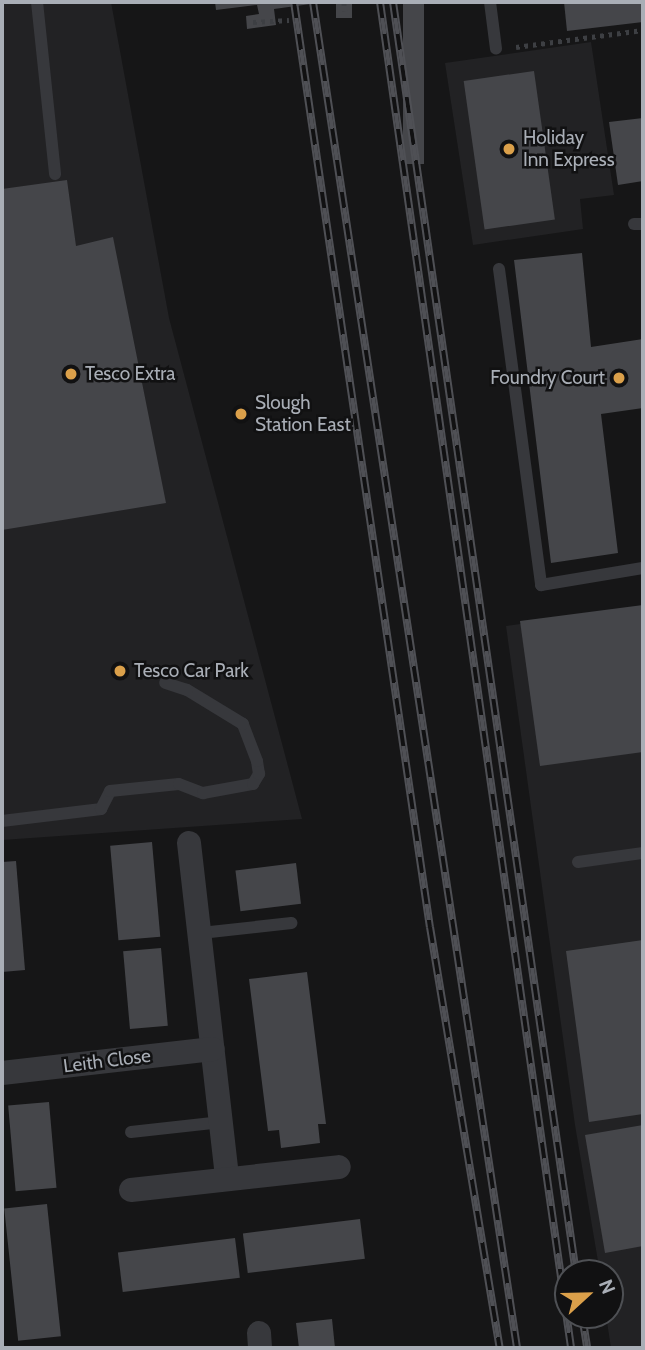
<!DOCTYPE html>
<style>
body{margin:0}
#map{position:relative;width:645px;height:1350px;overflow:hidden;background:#161617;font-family:Cabin,sans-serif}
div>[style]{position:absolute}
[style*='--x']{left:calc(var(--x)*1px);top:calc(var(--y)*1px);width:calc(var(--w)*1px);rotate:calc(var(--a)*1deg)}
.built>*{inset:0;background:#222224}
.building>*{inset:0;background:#45464a;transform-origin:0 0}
.path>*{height:4.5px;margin-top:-2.25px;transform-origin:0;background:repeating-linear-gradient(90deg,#3d3f43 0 3.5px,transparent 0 8.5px)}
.lane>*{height:12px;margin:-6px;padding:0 6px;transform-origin:6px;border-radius:6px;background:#37383c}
.street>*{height:24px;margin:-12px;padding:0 12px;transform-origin:12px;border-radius:12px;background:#37383c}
.rail>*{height:8px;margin-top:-4px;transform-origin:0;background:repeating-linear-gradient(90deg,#111112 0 16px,#4f5055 0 32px);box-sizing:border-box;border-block:2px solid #4f5055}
.dots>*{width:19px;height:19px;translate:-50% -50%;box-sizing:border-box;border:4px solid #111112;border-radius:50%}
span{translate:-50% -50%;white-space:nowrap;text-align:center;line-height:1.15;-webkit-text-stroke:5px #111112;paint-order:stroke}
.poi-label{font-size:19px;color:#a9aeb6}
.left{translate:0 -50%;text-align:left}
.right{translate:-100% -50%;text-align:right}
.street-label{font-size:19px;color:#a9aeb6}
.frame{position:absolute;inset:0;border:4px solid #a9aeb6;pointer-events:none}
.north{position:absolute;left:554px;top:1259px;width:70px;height:70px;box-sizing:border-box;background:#111112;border:2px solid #4e5054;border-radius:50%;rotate:68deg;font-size:19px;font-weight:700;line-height:28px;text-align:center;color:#a9aeb6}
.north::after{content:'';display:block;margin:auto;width:24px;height:32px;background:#dba04a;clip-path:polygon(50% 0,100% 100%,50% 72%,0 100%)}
</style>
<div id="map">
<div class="built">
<i style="clip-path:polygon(2px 2px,111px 2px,169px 318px,302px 819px,2px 840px)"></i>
<i style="clip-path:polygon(591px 42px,614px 195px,580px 199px,583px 229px,473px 245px,445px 63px)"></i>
<i style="clip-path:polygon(643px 606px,643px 1348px,611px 1348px,606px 1315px,610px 1315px,610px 1273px,600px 1273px,575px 1125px,506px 626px)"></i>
</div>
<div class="building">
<i style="clip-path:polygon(215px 2px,318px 2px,318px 3px,274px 9px,276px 25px,247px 29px,246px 16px,259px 14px,257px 5px,216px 10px)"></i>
<i style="left:336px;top:2px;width:16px;height:16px"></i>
<i style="left:403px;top:2px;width:21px;height:162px"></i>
<i style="clip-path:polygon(564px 2px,643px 2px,643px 22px,567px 31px)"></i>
<i style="left:534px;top:71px;width:150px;height:71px;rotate:82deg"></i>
<i style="clip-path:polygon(643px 118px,643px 181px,618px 185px,609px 122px)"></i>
<i style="clip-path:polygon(67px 180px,76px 246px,113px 237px,166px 503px,2px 530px,2px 189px)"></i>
<i style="clip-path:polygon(582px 253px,591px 347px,643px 339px,643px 408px,601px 414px,618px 553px,551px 563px,514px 260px)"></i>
<i style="clip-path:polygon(643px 605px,643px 752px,540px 766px,520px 621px)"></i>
<i style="left:152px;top:842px;width:95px;height:42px;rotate:85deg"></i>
<i style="clip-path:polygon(16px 861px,25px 970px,2px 972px,2px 862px)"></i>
<i style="left:296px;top:863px;width:41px;height:61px;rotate:83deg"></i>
<i style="clip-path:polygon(643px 940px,643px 1114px,589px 1122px,566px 951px)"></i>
<i style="left:161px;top:948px;width:78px;height:38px;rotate:85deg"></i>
<i style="clip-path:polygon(307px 972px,326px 1124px,318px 1124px,320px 1143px,281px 1148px,279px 1130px,268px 1131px,249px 979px)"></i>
<i style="left:49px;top:1102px;width:86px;height:41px;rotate:85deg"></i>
<i style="clip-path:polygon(643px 1125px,643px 1246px,605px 1253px,585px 1135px)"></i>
<i style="left:47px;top:1204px;width:133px;height:43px;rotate:84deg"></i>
<i style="left:360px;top:1219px;width:40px;height:118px;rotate:83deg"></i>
<i style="left:235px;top:1238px;width:40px;height:118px;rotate:83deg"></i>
<i style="clip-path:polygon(332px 1319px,335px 1348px,299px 1348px,296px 1323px)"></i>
</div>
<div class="path">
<i style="--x:344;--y:2;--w:9;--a:84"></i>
<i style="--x:253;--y:22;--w:36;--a:-3"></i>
<i style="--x:516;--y:47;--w:128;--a:-7.6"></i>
</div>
<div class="lane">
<i style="--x:37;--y:2;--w:173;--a:84"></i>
<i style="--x:490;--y:2;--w:47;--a:82.7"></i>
<i style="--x:634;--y:224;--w:9;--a:0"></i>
<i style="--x:499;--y:269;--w:319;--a:82.4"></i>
<i style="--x:541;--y:585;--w:103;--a:-9.5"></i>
<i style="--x:2;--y:821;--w:100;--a:-6.9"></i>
<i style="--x:101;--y:809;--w:20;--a:-63"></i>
<i style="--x:110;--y:791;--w:69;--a:-5.8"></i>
<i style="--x:179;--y:784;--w:26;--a:21"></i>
<i style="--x:203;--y:793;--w:51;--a:-10.2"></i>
<i style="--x:253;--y:784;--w:12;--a:-59"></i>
<i style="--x:259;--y:774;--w:13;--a:-99"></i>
<i style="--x:257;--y:761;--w:40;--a:-111"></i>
<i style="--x:243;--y:724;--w:66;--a:-148.7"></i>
<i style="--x:187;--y:690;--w:23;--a:-162"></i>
<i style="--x:578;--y:862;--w:66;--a:-7.9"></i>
<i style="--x:201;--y:933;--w:91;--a:-6.3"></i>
<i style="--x:131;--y:1132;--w:91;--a:-6.3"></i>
</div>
<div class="street">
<i style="--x:189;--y:843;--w:336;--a:83.5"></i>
<i style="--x:2;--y:1073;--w:212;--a:-6.5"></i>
<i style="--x:131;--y:1190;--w:209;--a:-6.3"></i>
<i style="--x:259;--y:1333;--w:15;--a:86"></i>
</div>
<div class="rail">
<i style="--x:294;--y:2;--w:935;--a:81.64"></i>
<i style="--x:430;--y:927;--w:427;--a:80.6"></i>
<i style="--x:313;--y:2;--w:1361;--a:81.38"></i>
<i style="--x:380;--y:2;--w:1359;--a:81.92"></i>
<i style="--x:393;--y:2;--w:1284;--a:81.81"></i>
<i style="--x:582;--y:1315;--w:33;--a:81"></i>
</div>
<div class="dots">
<i style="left:509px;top:149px;background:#dba04a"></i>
<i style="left:71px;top:374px;background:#dba04a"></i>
<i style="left:619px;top:378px;background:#dba04a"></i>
<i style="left:241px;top:414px;background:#dba04a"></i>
<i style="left:120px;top:671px;background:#dba04a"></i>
</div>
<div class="poi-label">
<span class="left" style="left:523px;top:149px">Holiday<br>Inn Express</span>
<span class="left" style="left:85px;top:374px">Tesco Extra</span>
<span class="right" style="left:605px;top:378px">Foundry Court</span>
<span class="left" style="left:255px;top:414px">Slough<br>Station East</span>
<span class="left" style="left:134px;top:671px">Tesco Car Park</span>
</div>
<div class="street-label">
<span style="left:107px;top:1061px;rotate:-7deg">Leith Close</span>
</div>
<div class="frame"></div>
<div class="north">N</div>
</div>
